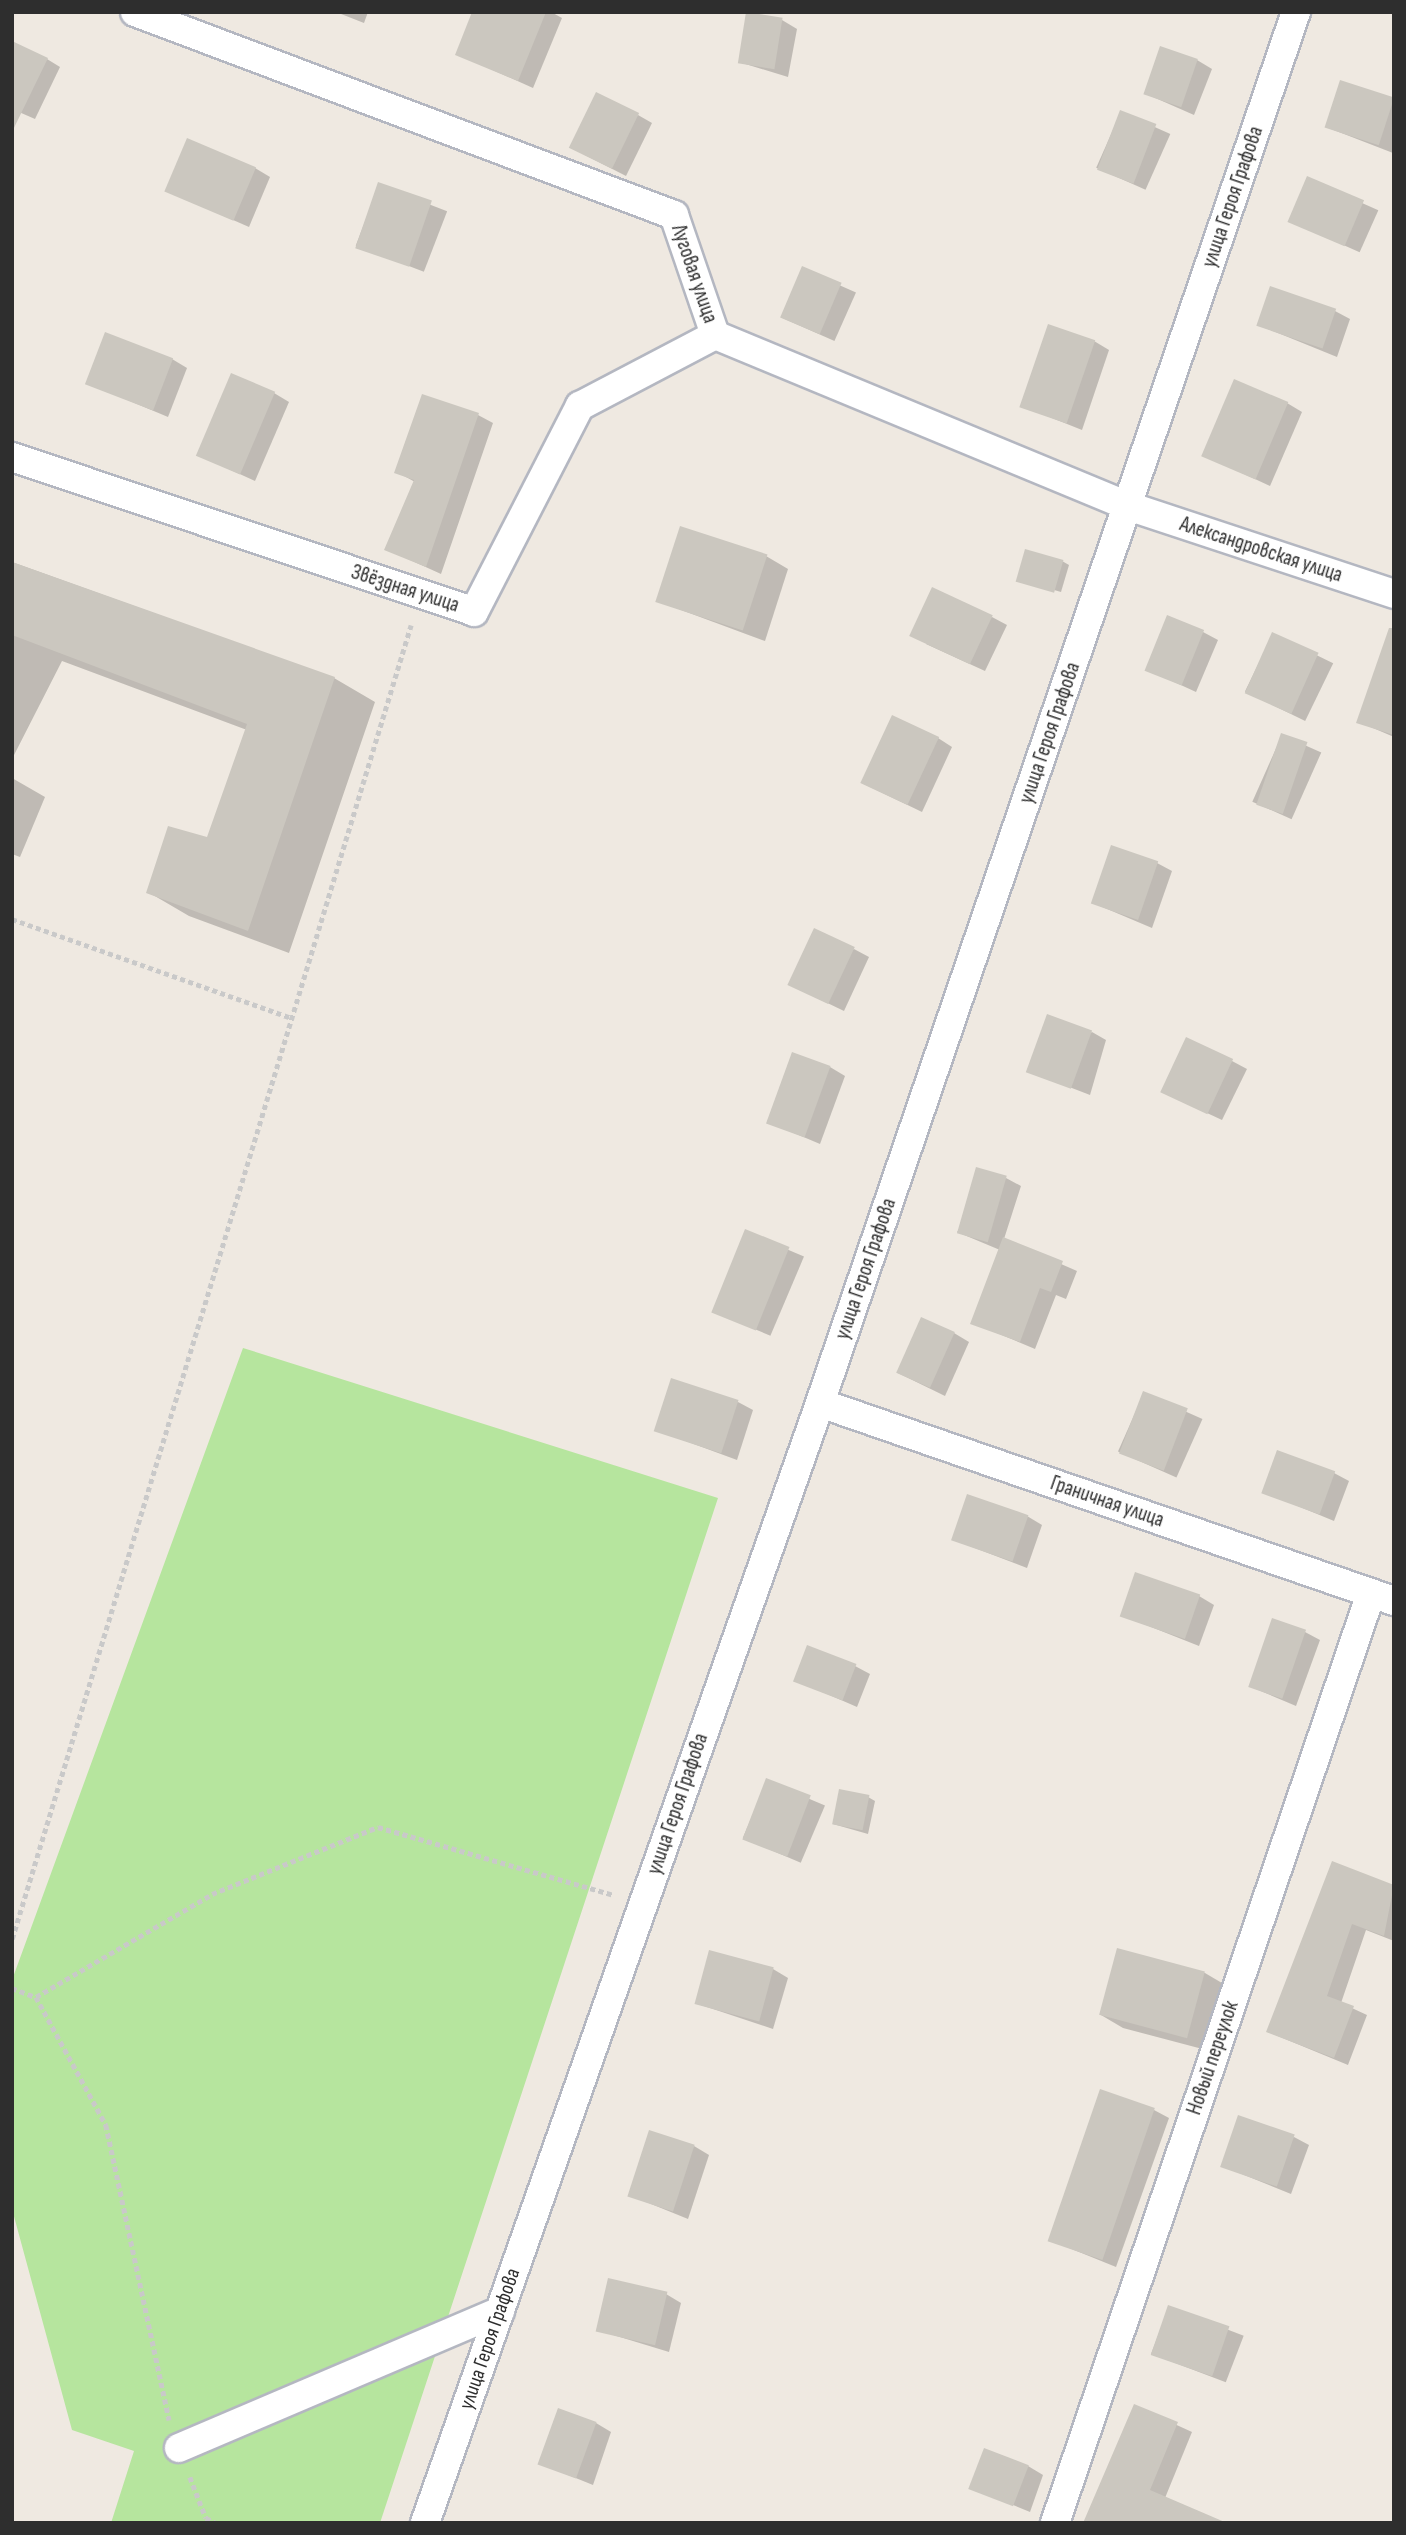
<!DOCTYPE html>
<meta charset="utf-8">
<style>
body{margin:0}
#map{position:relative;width:1406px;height:2535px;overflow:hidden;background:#efe9e1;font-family:"Sofia Sans Condensed",sans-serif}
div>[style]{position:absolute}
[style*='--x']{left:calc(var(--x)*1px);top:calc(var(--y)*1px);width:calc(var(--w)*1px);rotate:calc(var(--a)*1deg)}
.green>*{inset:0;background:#b6e59e}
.shadow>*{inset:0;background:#0003;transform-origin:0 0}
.building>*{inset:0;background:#cbc7bf;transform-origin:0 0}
.path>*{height:4.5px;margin-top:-2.25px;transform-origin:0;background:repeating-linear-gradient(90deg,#c9c9c9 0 5px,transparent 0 8.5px)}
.roads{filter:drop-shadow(2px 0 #b4b7c1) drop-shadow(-2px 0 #b4b7c1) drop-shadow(0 2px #b4b7c1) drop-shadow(0 -2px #b4b7c1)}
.minor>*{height:28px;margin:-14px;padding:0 14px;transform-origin:14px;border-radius:14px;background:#fff}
span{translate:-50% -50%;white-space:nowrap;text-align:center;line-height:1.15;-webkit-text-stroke:5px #fff;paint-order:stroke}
.street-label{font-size:21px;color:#2e2e2e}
.frame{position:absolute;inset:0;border:14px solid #2e2e2e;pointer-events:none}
</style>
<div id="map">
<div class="green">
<i style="clip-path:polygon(243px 1348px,718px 1498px,380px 2523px,111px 2523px,134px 2451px,72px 2430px,12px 2209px,12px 1980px)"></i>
</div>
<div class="shadow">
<i style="clip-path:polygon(336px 12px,368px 12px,364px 23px)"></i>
<i style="clip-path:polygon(474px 12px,551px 12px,562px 18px,533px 88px,457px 54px)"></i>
<i style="clip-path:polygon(782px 20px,797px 29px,788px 77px,739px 62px)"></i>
<i style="clip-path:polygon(47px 59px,60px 67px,35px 119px,12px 109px)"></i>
<i style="clip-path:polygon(1197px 60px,1212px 69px,1194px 115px,1144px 93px)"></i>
<i style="clip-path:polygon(1341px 82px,1394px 100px,1393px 153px,1326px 127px)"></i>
<i style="left:1121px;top:112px;width:54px;height:61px;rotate:24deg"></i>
<i style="clip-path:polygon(638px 115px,652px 123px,626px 176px,585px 155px)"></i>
<i style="clip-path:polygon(255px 168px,270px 177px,249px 227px,167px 191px)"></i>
<i style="left:1308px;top:179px;width:77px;height:46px;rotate:24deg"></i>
<i style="left:379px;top:185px;width:73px;height:65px;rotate:21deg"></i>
<i style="left:803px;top:269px;width:58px;height:53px;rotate:24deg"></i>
<i style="clip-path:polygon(1335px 311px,1350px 319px,1337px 357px,1258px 325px)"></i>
<i style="clip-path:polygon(1094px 341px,1109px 350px,1082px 430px,1022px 406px)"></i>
<i style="clip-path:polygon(172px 359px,187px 368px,168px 417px,87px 383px)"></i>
<i style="clip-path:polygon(274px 393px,289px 402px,255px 481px,198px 455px)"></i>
<i style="clip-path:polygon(1287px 403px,1302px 412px,1270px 486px,1203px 455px)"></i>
<i style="clip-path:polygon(478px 415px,493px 423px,441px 574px,386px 549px,415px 482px,397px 472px)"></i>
<i style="clip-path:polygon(766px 556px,788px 569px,765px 641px,657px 601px)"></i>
<i style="clip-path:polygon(1062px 561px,1069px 565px,1061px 592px,1023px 581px)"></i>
<i style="clip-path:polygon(12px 562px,334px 678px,375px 702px,289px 953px,189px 916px,148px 892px,209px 839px,247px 730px,62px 661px,12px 759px)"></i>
<i style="clip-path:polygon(992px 617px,1007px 625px,985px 671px,926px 644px)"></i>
<i style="clip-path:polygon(1203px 632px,1218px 640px,1196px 692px,1146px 669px)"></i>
<i style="left:1273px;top:634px;width:67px;height:64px;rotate:26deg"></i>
<i style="clip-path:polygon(1394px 679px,1394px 737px,1359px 722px)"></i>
<i style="left:1282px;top:735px;width:43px;height:73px;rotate:24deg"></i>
<i style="clip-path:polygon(938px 738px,952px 747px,922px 812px,862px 783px)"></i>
<i style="clip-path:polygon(12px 778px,45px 797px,20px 857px,12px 854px)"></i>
<i style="clip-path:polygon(1157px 863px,1172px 871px,1152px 928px,1093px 903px)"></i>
<i style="clip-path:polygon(854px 949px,869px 957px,844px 1011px,790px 985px)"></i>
<i style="clip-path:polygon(1092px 1032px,1106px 1040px,1090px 1095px,1033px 1073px)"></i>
<i style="clip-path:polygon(1232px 1061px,1247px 1069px,1222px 1120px,1164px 1093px)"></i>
<i style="clip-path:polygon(830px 1067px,845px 1076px,820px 1144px,768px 1122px)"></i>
<i style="clip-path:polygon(1006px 1178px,1021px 1186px,1004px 1239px,1077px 1271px,1066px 1299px,1056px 1295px,1035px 1349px,973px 1323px,1000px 1250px,957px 1232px)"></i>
<i style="left:746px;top:1232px;width:63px;height:86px;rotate:23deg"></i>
<i style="clip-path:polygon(954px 1333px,969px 1342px,945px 1396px,898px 1373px)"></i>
<i style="left:1144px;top:1393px;width:64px;height:64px;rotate:24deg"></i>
<i style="clip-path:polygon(738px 1402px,753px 1410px,737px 1460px,656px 1430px)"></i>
<i style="clip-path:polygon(1334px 1473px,1349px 1481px,1334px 1521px,1264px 1492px)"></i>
<i style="clip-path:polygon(1027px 1516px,1042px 1525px,1027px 1568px,954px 1540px)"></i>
<i style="clip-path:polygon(1199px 1596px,1214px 1605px,1199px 1646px,1121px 1615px)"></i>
<i style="clip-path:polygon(1305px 1632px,1320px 1640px,1296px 1706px,1249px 1686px)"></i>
<i style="clip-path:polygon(855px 1666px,870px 1674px,857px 1707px,795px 1680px)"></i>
<i style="left:767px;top:1781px;width:63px;height:62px;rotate:23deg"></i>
<i style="clip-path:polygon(868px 1797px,875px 1801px,868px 1834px,833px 1824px)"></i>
<i style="clip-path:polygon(1333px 1864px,1394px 1887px,1394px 1941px,1366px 1930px,1341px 2003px,1367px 2015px,1348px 2065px,1268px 2032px)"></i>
<i style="clip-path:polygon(1118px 1950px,1205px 1973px,1227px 1986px,1210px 2051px,1123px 2028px,1101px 2015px)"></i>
<i style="clip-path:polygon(773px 1969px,788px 1978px,773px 2029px,695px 2003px)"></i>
<i style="clip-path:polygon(1154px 2110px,1169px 2118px,1116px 2267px,1052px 2241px)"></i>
<i style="clip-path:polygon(1294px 2137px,1309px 2145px,1291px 2194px,1222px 2166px)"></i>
<i style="clip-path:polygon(694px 2146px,709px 2155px,688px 2219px,629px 2195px)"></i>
<i style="clip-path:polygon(666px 2294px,681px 2303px,669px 2352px,597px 2330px)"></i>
<i style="left:1169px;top:2307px;width:80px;height:50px;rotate:21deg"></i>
<i style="clip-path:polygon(1135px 2406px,1192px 2432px,1165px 2498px,1088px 2523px)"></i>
<i style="clip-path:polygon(596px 2423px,611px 2432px,593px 2485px,541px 2464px)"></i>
<i style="clip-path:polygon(1028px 2466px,1043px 2475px,1030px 2512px,972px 2488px)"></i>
</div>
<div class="building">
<i style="clip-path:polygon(472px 12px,546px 12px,518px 81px,455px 55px)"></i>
<i style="left:746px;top:12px;width:37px;height:52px;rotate:9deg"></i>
<i style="clip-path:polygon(12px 41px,48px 58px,12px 132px)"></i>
<i style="left:1160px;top:46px;width:40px;height:51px;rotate:19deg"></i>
<i style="left:1340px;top:80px;width:57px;height:50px;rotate:18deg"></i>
<i style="left:596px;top:92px;width:48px;height:62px;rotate:26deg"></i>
<i style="left:1120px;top:110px;width:39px;height:64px;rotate:21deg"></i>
<i style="left:187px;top:138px;width:75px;height:58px;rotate:23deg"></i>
<i style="left:1307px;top:176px;width:62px;height:50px;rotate:23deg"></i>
<i style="left:378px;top:182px;width:57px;height:70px;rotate:19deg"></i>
<i style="left:802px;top:266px;width:43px;height:56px;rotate:23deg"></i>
<i style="left:1270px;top:286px;width:70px;height:42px;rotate:19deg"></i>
<i style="left:1048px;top:324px;width:50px;height:88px;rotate:19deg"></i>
<i style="left:105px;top:332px;width:73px;height:56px;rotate:21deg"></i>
<i style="left:231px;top:373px;width:48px;height:90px;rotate:23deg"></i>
<i style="left:1234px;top:379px;width:59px;height:84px;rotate:23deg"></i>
<i style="clip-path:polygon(422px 394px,479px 413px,426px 567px,384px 550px,414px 480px,394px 473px)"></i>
<i style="left:680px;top:526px;width:92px;height:80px;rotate:18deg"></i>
<i style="left:1025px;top:549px;width:40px;height:34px;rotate:16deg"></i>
<i style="clip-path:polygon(12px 562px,335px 677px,248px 931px,146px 893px,168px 826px,207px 837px,247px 724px,12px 635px)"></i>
<i style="left:932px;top:587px;width:67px;height:54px;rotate:25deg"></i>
<i style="left:1167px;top:615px;width:40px;height:60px;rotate:22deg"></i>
<i style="clip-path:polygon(1389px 628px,1394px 628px,1394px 735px,1356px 723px)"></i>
<i style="left:1272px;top:632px;width:51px;height:67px;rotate:24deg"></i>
<i style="left:892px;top:715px;width:52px;height:75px;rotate:25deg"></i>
<i style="left:1281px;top:733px;width:28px;height:76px;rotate:19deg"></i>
<i style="left:1111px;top:845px;width:50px;height:62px;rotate:19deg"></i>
<i style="left:814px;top:928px;width:45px;height:63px;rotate:25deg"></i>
<i style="left:1047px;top:1014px;width:48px;height:62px;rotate:20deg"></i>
<i style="left:1186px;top:1037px;width:52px;height:61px;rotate:25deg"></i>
<i style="left:792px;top:1052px;width:41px;height:76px;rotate:20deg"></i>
<i style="left:976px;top:1167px;width:32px;height:69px;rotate:16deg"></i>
<i style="left:745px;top:1229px;width:48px;height:90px;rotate:22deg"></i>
<i style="clip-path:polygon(1003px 1237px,1063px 1261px,1051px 1292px,1040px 1288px,1020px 1342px,970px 1324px)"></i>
<i style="left:921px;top:1317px;width:37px;height:61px;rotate:24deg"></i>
<i style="left:671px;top:1378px;width:71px;height:56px;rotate:18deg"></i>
<i style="left:1143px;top:1391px;width:48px;height:67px;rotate:21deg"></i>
<i style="left:1277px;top:1450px;width:62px;height:46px;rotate:20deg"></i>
<i style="left:967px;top:1494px;width:65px;height:49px;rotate:19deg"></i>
<i style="left:1135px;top:1572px;width:69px;height:47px;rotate:19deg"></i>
<i style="left:1272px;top:1618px;width:36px;height:73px;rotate:19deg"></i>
<i style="left:807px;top:1645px;width:53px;height:39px;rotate:21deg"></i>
<i style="left:766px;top:1778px;width:48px;height:66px;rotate:21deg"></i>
<i style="left:839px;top:1789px;width:31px;height:36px;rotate:11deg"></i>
<i style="clip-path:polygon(1332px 1861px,1394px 1885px,1384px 1936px,1352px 1924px,1327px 1996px,1354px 2006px,1334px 2058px,1266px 2032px)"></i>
<i style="left:1117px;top:1948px;width:91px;height:69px;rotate:15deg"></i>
<i style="left:709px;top:1950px;width:67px;height:56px;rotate:15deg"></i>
<i style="left:1100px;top:2089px;width:58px;height:161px;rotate:19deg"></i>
<i style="left:1238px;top:2115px;width:60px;height:55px;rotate:19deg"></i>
<i style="left:649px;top:2130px;width:48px;height:70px;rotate:18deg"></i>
<i style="left:608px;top:2278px;width:61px;height:55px;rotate:13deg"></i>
<i style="left:1168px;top:2305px;width:65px;height:53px;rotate:19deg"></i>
<i style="clip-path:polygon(1134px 2404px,1178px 2422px,1150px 2490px,1227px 2523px,1083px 2523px)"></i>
<i style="left:558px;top:2408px;width:41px;height:60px;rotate:20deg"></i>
<i style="left:984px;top:2448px;width:48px;height:44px;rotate:21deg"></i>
</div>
<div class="path">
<i style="--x:12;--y:919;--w:297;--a:19.5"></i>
<i style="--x:12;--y:1939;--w:1373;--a:-73.11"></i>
<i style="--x:12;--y:1988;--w:26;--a:21"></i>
<i style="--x:36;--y:1997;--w:204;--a:-30.3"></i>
<i style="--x:212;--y:1894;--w:179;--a:-22"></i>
<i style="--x:378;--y:1827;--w:246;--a:16.1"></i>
<i style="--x:36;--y:1997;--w:146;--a:61.3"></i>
<i style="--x:106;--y:2125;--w:302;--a:77.9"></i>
<i style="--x:190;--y:2477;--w:44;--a:68.7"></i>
<i style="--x:206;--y:2518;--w:11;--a:27"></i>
</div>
<div class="roads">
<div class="minor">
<i style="--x:135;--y:12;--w:576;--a:20.64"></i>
<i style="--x:674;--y:215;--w:127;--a:71.1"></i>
<i style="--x:715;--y:335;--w:447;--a:22.5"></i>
<i style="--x:1128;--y:506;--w:280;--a:18.3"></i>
<i style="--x:12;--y:457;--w:487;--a:18.5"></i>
<i style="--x:474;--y:612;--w:232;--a:-62.8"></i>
<i style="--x:580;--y:406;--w:153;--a:-27.7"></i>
<i style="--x:820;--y:1403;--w:607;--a:19.03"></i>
<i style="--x:179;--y:2448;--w:349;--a:-23.1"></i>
<i style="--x:425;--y:2523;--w:1188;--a:-70.57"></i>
<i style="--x:820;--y:1403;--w:1470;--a:-71.11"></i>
<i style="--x:1055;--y:2523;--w:982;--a:-71.23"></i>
</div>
</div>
<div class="street-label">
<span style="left:1233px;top:197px;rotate:-71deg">улица Героя Графова</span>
<span style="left:694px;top:274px;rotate:71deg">Луговая улица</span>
<span style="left:1261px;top:550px;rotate:18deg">Александровская улица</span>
<span style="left:405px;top:589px;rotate:18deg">Звёздная улица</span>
<span style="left:1050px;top:733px;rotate:-71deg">улица Героя Графова</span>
<span style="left:866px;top:1269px;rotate:-71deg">улица Героя Графова</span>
<span style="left:1107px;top:1502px;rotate:19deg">Граничная улица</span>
<span style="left:678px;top:1804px;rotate:-71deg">улица Героя Графова</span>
<span style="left:1213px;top:2058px;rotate:-71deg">Новый переулок</span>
<span style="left:490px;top:2339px;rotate:-71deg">улица Героя Графова</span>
</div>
<div class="frame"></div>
</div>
